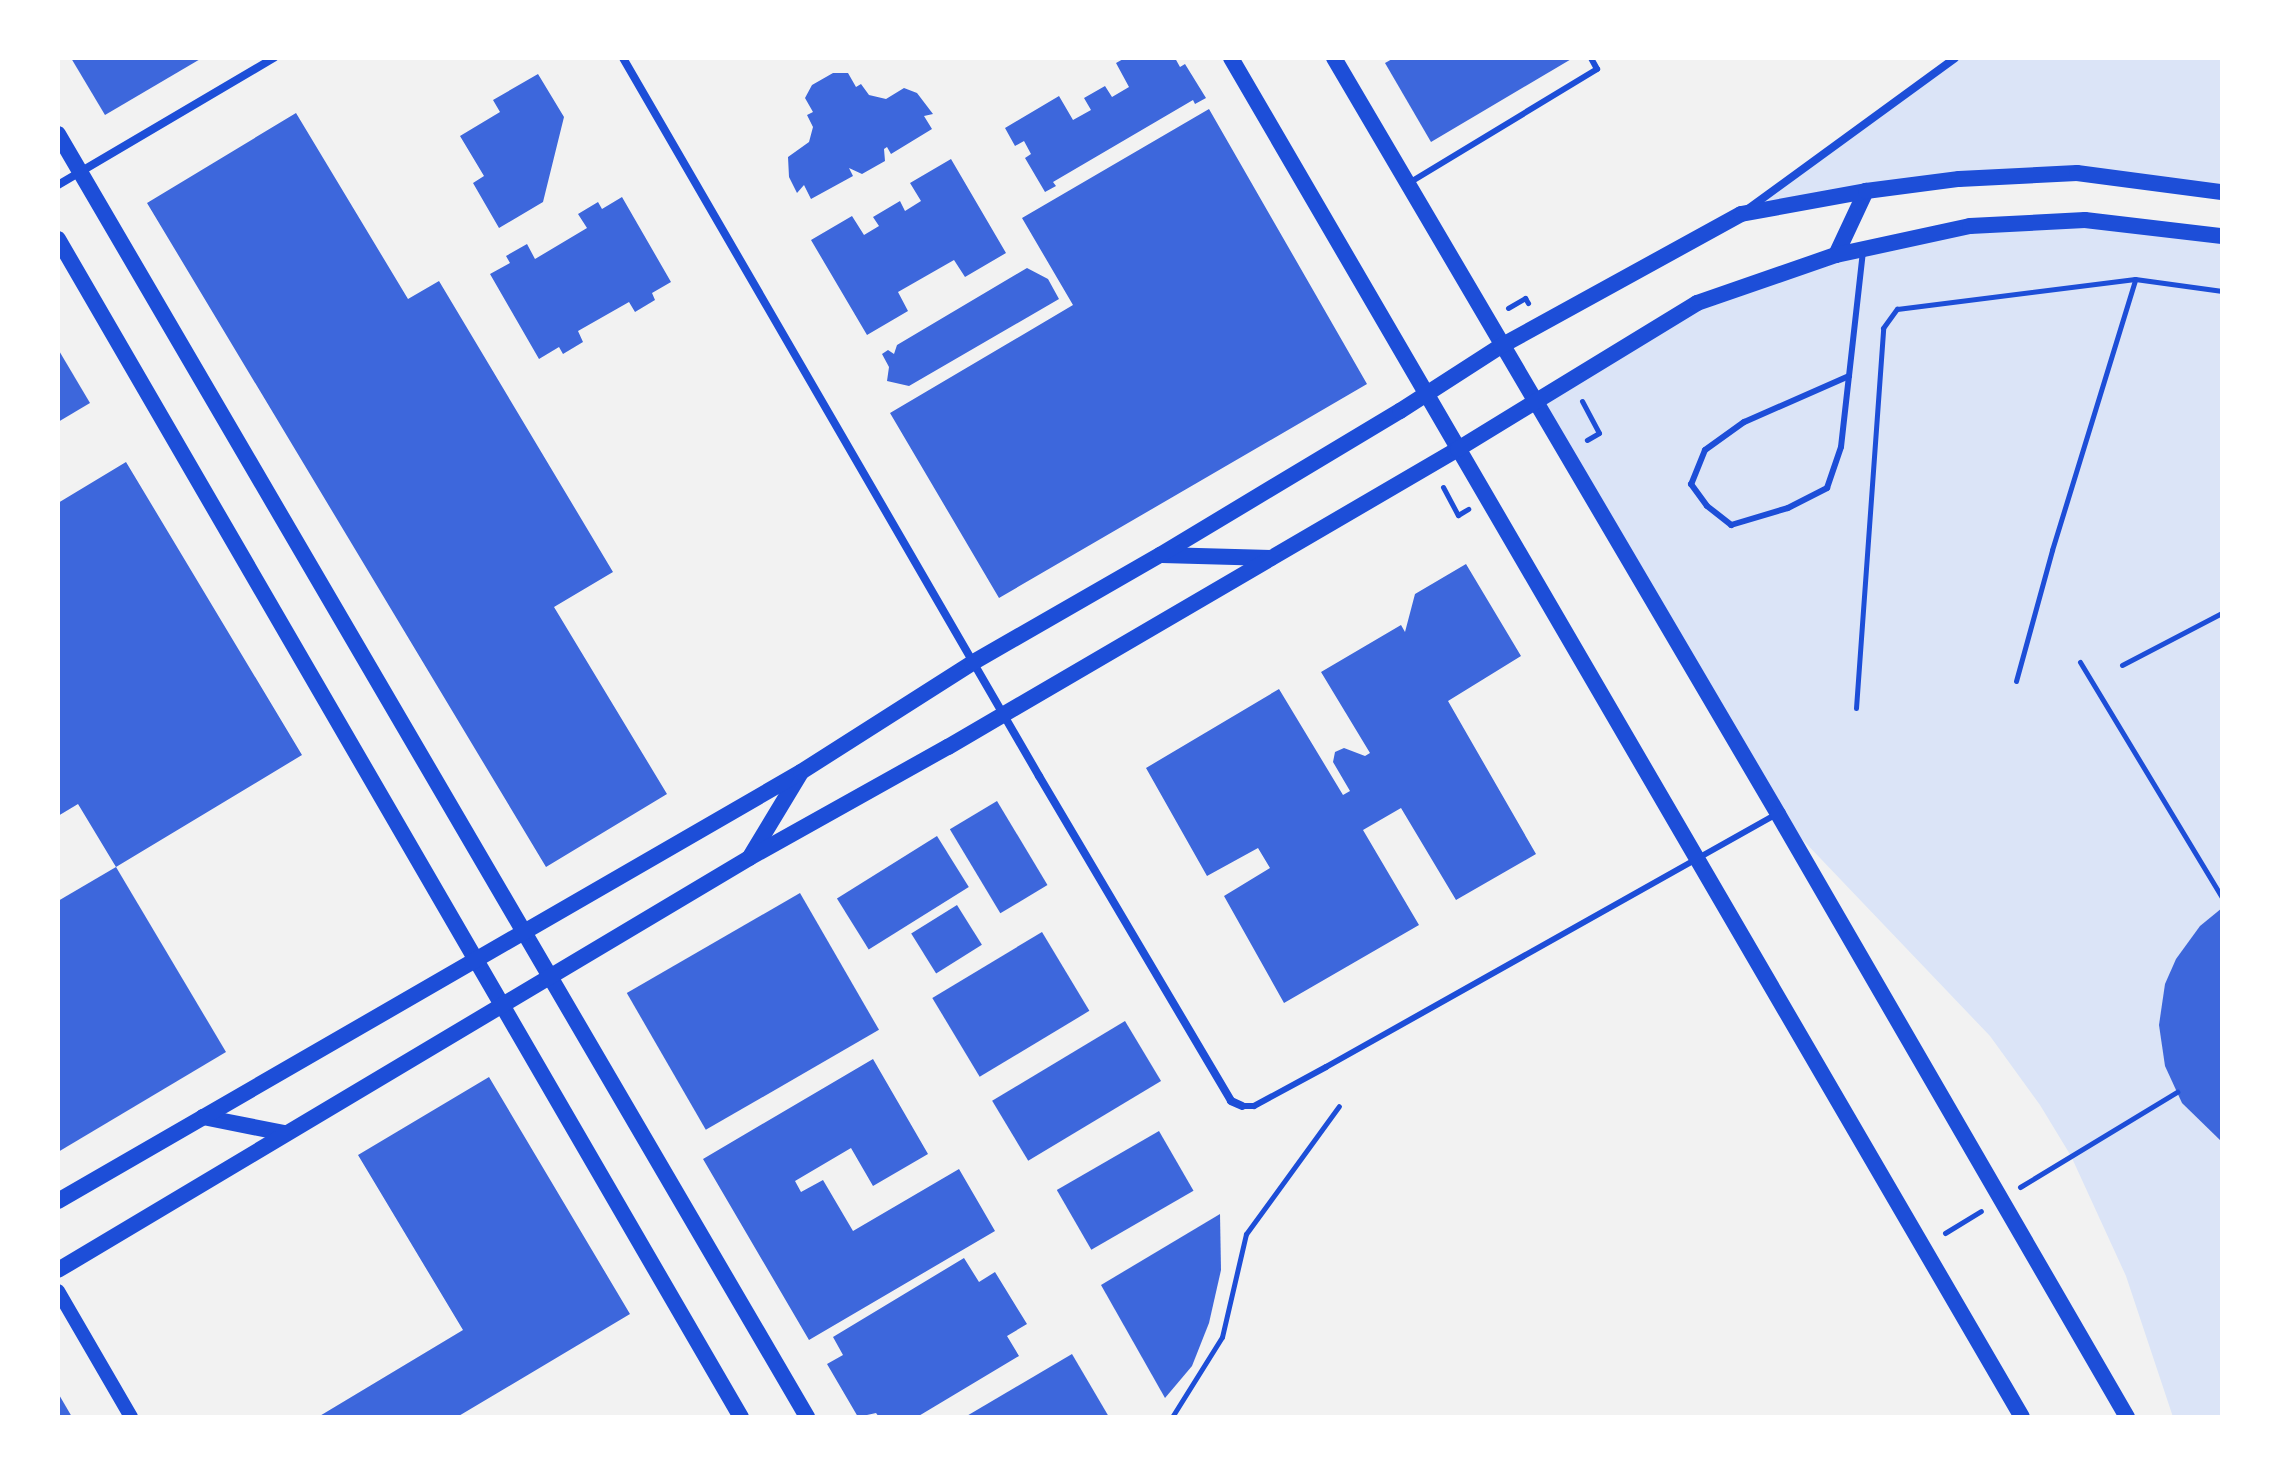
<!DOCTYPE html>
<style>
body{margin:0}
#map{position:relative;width:2280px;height:1475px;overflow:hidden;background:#f2f2f2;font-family:"IBM Plex Sans",sans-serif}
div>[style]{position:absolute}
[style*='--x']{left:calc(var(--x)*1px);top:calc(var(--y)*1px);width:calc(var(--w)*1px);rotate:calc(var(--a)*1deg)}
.green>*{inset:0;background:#dbe4f7}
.building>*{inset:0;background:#3d67dc;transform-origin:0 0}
.path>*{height:5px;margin:-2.5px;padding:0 2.5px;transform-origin:2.5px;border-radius:2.5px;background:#1d4ed8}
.service>*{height:6px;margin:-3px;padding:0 3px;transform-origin:3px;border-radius:3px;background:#1d4ed8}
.minor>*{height:8px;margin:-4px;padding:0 4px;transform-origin:4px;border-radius:4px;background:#1d4ed8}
.tertiary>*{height:14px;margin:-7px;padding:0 7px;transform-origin:7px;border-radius:7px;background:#1d4ed8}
.secondary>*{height:16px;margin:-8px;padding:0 8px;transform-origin:8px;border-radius:8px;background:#1d4ed8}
span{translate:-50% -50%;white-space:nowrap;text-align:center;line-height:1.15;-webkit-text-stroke:8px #fff;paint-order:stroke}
.frame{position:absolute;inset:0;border:60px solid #fff;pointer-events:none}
</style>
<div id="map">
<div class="green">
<i style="clip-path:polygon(1955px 58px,2222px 58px,2222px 192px,2077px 173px,1959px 179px,1741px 214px)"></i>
<i style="clip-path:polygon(2085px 220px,2222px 236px,2222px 1417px,2173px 1417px,2126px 1276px,2071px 1156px,2040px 1105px,1990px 1036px,1778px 814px,1532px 402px,1697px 303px,1836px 255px,1970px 226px)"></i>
</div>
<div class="building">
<i style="clip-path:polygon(71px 58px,202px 58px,105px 115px)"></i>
<i style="clip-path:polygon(1125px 58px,1175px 58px,1180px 67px,1185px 64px,1206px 98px,1195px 104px,1193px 100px,1053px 182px,1056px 186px,1045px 192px,1025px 158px,1031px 154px,1024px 141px,1015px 146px,1005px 128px,1059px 96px,1073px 120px,1091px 110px,1084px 98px,1105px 86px,1112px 97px,1129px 87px,1116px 63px)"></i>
<i style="clip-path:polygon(1394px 58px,1573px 58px,1431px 142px,1385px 63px)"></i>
<i style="clip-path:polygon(833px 73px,848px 73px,856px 87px,861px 84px,869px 95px,886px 99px,904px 88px,917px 93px,933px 114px,924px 116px,932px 129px,891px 154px,887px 147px,884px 149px,885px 161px,862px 174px,849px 168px,853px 176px,811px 199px,804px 185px,797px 193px,789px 177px,788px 157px,809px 142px,813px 127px,807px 115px,813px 112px,805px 98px,812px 85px)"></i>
<i style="clip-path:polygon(538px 74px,564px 117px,543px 202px,499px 228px,473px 183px,484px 176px,460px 136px,500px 112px,493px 100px)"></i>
<i style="clip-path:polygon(1209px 109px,1367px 384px,999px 598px,890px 413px,1073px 305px,1022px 218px)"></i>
<i style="clip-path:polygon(296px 113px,408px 299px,439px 281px,613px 572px,554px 607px,667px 794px,546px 867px,147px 203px)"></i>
<i style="clip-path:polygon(951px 159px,1006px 253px,965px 277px,954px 260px,898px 292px,908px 311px,867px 335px,811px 240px,852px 216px,864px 235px,879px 226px,873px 217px,900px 201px,905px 211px,921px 201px,910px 183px)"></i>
<i style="clip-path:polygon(622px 197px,671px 282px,652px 293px,655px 300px,635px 312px,629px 302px,578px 331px,583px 342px,563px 354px,559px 347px,539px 359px,490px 274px,510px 263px,506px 256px,527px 244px,535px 259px,587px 228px,578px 214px,598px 202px,602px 209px)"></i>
<i style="clip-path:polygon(1027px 268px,1048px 279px,1059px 299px,909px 386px,887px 381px,889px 367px,882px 354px,888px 350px,894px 354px,897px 345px)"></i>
<i style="clip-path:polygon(58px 349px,90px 403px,58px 422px)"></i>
<i style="clip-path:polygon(126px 462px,302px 755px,116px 867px,78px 804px,58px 816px,58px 503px)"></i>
<i style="clip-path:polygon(1466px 564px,1521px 656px,1448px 701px,1536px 854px,1456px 900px,1401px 808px,1363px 830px,1419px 925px,1284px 1003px,1224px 896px,1270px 868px,1258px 848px,1207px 876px,1146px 768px,1279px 689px,1343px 795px,1350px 791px,1333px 762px,1335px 752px,1344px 748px,1365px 756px,1370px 753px,1321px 672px,1401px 625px,1405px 632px,1415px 594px)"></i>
<i style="left:997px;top:801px;width:98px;height:55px;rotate:59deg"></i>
<i style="left:937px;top:836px;width:60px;height:118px;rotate:58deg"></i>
<i style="clip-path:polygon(116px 867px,226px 1052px,58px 1152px,58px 901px)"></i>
<i style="left:800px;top:893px;width:158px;height:200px;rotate:60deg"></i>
<i style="left:957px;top:905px;width:47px;height:54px;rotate:58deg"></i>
<i style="clip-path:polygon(2222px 908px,2222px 1142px,2182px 1103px,2165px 1066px,2159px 1025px,2165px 984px,2176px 959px,2200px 926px)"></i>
<i style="left:1042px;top:932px;width:92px;height:128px;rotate:59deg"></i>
<i style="left:1125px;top:1021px;width:70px;height:155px;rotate:59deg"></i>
<i style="clip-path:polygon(873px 1059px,928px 1154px,873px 1186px,851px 1148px,795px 1181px,801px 1192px,823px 1180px,853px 1231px,959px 1169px,995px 1231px,809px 1340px,703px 1159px)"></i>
<i style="clip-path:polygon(489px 1077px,630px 1314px,457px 1417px,318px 1417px,463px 1330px,358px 1155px)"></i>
<i style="left:1159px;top:1131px;width:69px;height:118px;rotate:60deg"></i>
<i style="clip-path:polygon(1220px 1214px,1221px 1270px,1209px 1323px,1192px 1366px,1165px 1398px,1101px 1285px)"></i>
<i style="clip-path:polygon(964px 1258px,979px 1282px,995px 1272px,1027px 1324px,1007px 1336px,1019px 1356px,917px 1417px,879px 1417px,876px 1413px,858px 1417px,827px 1364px,843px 1355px,833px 1337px)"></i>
<i style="clip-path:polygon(1072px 1354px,1109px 1417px,965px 1417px)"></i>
<i style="clip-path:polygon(58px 1393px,72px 1417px,58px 1417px)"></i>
</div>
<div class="path">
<i style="--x:1508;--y:308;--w:20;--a:-30"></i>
<i style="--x:1525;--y:298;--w:6;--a:59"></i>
<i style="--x:1582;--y:401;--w:36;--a:62"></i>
<i style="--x:1599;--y:433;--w:14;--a:150"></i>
<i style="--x:1443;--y:487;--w:32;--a:62"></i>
<i style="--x:1458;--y:515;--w:12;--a:-31"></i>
<i style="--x:2080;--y:662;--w:275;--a:58.9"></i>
<i style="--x:2122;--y:665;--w:113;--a:-27.5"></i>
<i style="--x:2016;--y:681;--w:136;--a:-74.6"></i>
<i style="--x:2052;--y:550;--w:282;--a:-72.9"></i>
<i style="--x:1856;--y:708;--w:381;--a:-85.9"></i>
<i style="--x:1883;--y:328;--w:24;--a:-54"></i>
<i style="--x:1897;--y:309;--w:240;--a:-7.2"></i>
<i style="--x:2135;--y:279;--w:88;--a:7.9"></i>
<i style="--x:2020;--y:1187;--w:184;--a:-31.2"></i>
<i style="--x:1945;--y:1233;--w:42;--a:-31.4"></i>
<i style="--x:1172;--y:1417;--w:94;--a:-58"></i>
<i style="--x:1222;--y:1337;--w:106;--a:-76.9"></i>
<i style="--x:1246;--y:1234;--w:158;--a:-54"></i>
</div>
<div class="service">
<i style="--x:1409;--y:183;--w:220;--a:-31.2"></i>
<i style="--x:1597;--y:69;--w:13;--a:-119"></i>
<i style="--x:1849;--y:376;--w:115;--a:156.3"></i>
<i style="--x:1744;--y:422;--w:48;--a:144.3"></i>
<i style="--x:1705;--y:450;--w:37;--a:112"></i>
<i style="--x:1691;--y:484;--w:27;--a:54"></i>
<i style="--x:1707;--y:506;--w:31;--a:38"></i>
<i style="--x:1731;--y:525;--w:59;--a:-16.6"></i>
<i style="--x:1788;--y:508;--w:44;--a:-27.1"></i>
<i style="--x:1827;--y:488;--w:43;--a:-71.1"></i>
<i style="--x:1841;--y:447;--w:71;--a:-83.6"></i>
<i style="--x:1849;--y:376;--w:125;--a:-83.6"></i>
<i style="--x:1242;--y:1106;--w:12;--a:0"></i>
<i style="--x:1254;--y:1106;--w:82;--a:-28.4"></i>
<i style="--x:1326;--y:1067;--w:515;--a:-29.3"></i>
</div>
<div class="minor">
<i style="--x:623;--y:58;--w:830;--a:59.91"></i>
<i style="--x:1039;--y:776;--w:377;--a:59.4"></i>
<i style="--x:1231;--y:1101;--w:12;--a:24"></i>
<i style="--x:58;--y:185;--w:251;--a:-30.5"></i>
<i style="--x:1748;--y:209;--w:256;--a:-36.1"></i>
</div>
<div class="tertiary">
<i style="--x:58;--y:1291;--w:146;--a:59.9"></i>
</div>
<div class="secondary">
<i style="--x:1231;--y:58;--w:1572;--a:59.8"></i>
<i style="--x:1334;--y:58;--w:877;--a:59.57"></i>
<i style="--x:1778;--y:814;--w:697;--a:59.94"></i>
<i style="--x:58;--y:134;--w:1486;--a:59.72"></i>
<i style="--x:58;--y:239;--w:1362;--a:59.9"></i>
<i style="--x:1836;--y:255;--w:71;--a:-64.9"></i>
<i style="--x:1162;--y:555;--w:109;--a:1.6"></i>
<i style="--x:750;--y:857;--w:97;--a:-58.9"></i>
<i style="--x:203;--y:1117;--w:83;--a:11.2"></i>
<i style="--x:58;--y:1201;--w:858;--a:-30"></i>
<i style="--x:801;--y:772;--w:203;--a:-32.5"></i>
<i style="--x:972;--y:663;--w:217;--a:-29.9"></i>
<i style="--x:1160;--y:555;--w:280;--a:-31"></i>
<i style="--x:1400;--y:411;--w:120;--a:-32.8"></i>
<i style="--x:1501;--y:346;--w:274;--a:-28.8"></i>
<i style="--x:1741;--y:214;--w:127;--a:-10.4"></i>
<i style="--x:1866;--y:191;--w:94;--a:-7.4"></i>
<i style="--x:1959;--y:179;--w:118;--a:-2.9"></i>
<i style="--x:2077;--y:173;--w:146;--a:7.5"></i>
<i style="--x:58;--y:1270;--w:805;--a:-30.8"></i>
<i style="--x:749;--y:858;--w:228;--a:-29.2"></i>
<i style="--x:948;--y:747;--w:591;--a:-30.3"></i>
<i style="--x:1458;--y:449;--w:280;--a:-31.4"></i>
<i style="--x:1697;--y:303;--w:147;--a:-19.1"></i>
<i style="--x:1836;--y:255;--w:137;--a:-12.2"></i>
<i style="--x:1970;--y:226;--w:115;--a:-3"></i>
<i style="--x:2085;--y:220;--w:138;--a:6.7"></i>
</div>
<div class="frame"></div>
</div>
